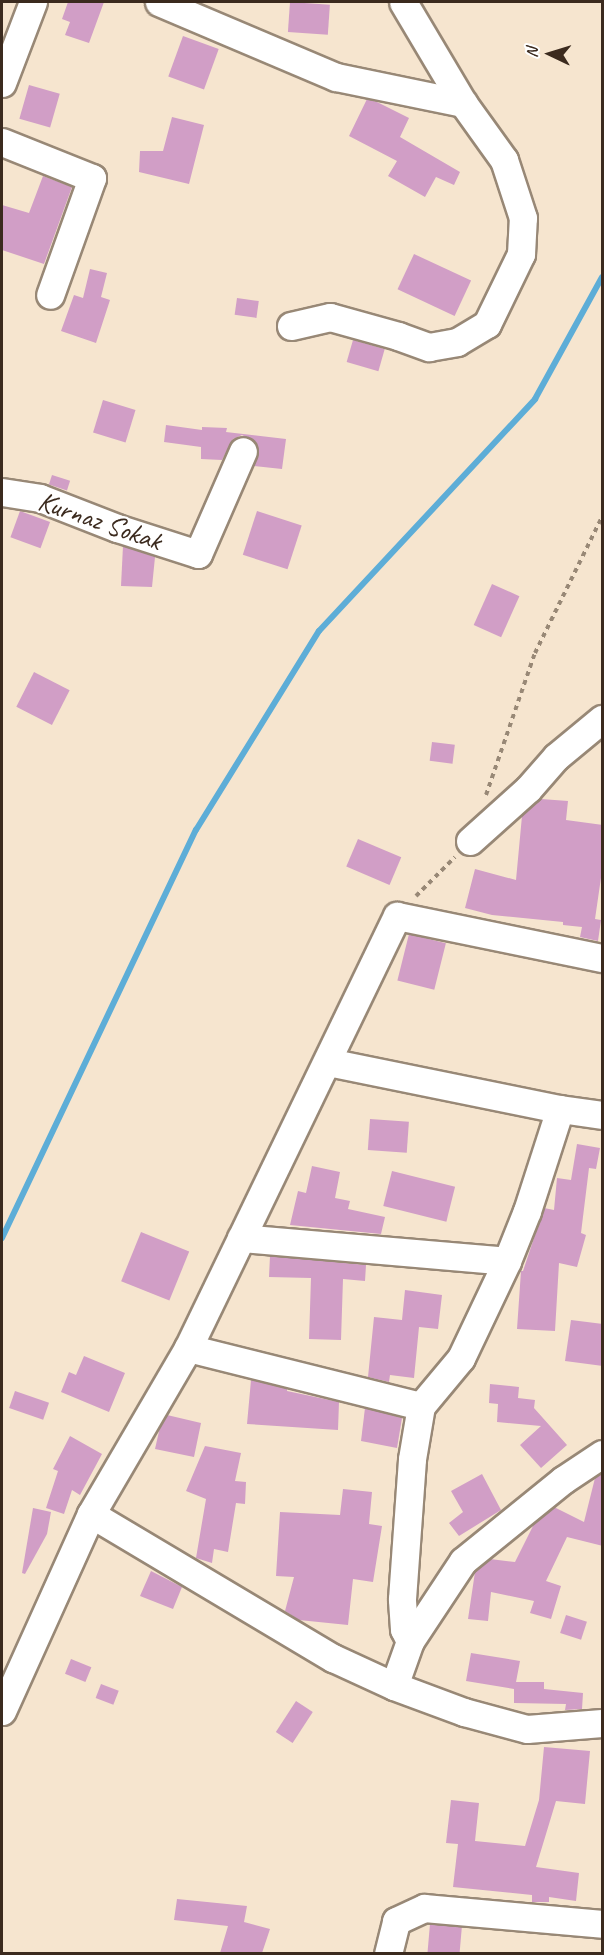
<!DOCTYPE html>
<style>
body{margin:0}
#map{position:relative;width:604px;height:1955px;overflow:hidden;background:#f6e5cf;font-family:Caveat,sans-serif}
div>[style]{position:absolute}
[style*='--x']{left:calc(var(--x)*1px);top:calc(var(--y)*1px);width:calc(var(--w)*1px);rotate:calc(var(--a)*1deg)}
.stream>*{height:6px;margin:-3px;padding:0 3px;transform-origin:3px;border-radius:3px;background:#5dadd7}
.building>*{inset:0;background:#d19ec6;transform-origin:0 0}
.path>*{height:4px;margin-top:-2px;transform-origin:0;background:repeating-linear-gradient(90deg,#988876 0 4.5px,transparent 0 9px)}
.roads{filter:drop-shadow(2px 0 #988876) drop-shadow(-2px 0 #988876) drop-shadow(0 2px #988876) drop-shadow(0 -2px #988876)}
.minor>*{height:27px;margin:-13.5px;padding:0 13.5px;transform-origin:13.5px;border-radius:13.5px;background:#fff}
span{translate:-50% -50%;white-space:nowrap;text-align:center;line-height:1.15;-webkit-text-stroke:4.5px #fff;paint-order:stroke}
.street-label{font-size:28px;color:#3b2a1e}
.frame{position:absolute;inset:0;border:3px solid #3b2a1e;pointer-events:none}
.north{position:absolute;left:520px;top:24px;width:60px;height:60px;-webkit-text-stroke:4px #fff;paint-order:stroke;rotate:274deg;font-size:16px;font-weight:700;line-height:24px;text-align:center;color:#3b2a1e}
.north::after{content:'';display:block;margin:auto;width:21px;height:27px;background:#3b2a1e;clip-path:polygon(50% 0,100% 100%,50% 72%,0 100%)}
</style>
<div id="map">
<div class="stream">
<i style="--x:2;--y:1238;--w:452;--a:-64.6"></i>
<i style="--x:196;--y:830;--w:234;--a:-58.3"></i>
<i style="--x:319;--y:631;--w:317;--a:-47"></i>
<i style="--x:535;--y:399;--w:139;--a:-61.2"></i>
</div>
<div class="building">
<i style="clip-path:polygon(68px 2px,104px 2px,89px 43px,65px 35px,70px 22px,62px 19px)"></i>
<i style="left:290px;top:2px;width:40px;height:30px;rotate:4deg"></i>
<i style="left:183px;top:36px;width:38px;height:43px;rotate:20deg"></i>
<i style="left:29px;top:85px;width:32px;height:35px;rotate:16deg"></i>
<i style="clip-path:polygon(367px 99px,377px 102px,409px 118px,400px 137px,460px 172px,454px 185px,436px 177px,425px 197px,388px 176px,397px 161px,349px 136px)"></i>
<i style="clip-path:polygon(172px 117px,204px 125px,189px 184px,139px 172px,140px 151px,163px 151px)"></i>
<i style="clip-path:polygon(43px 176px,72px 187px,44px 264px,2px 250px,2px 205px,29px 213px)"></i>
<i style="left:414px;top:254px;width:63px;height:39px;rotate:25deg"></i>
<i style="clip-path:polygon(90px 269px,107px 273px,101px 297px,110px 300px,96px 343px,61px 331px,74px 295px,83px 298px)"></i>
<i style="left:237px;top:298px;width:22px;height:17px;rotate:8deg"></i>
<i style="left:353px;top:340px;width:33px;height:23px;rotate:16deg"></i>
<i style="left:103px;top:400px;width:34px;height:34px;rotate:17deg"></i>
<i style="clip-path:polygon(166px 425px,202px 430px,202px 427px,227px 428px,226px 432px,286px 439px,282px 469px,254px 466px,259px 450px,256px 442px,242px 435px,233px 439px,222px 460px,201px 459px,201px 447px,164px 442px)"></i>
<i style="left:52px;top:475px;width:19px;height:10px;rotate:18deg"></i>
<i style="left:20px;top:511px;width:32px;height:28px;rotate:20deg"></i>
<i style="left:257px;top:511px;width:47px;height:46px;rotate:18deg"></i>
<i style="clip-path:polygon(123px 546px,155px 557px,152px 587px,121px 586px)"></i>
<i style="left:492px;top:584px;width:30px;height:45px;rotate:24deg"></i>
<i style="left:34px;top:672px;width:40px;height:39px;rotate:27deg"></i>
<i style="left:432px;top:742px;width:23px;height:19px;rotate:7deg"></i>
<i style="clip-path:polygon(541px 799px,568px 801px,566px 820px,603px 825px,603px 864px,595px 919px,601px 920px,598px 941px,580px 937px,582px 927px,563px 925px,563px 922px,492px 915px,465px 908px,475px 869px,516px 880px,522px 816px)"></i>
<i style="left:358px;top:839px;width:47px;height:30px;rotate:23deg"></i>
<i style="left:409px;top:934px;width:38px;height:48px;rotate:14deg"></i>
<i style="left:370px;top:1119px;width:39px;height:31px;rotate:4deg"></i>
<i style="clip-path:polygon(577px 1144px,600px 1148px,596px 1169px,589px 1168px,581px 1233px,586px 1235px,577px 1267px,559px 1263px,555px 1331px,517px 1329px,521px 1271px,523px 1271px,544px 1208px,554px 1210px,557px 1178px,571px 1180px)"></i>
<i style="clip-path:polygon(312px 1166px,340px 1172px,335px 1198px,350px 1201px,348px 1209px,385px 1217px,381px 1234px,290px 1225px,298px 1191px,306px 1193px)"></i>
<i style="left:392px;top:1171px;width:65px;height:36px;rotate:14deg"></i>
<i style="left:141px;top:1232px;width:52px;height:53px;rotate:22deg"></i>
<i style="clip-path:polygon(270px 1256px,366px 1265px,365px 1281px,343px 1279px,341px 1340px,309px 1339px,311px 1278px,269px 1277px)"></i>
<i style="clip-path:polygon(405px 1290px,442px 1295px,438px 1329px,419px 1327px,414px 1378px,390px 1375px,389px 1382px,368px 1377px,374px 1317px,402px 1320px)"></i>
<i style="clip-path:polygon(571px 1320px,603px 1324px,603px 1366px,565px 1361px)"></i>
<i style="clip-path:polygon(84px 1356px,125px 1373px,109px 1412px,61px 1392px,69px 1372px,76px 1375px)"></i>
<i style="clip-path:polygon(251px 1380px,287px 1389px,287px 1391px,339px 1402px,338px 1430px,247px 1424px)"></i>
<i style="clip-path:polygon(490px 1384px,519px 1387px,518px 1398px,535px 1400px,534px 1408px,567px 1445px,541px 1468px,520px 1445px,541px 1426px,497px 1422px,498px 1404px,489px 1403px)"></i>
<i style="left:15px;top:1391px;width:36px;height:18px;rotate:19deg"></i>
<i style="clip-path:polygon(365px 1408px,402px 1418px,397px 1448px,361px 1441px)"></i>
<i style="clip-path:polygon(167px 1415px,201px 1423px,194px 1457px,155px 1449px,160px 1427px)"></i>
<i style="clip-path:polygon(70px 1436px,102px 1454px,80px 1495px,72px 1490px,64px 1514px,46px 1508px,58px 1471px,53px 1469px)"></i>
<i style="clip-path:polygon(205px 1446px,241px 1453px,235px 1481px,246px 1482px,245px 1504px,236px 1503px,228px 1552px,214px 1549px,212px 1563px,196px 1558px,206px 1499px,186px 1491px)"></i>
<i style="clip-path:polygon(603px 1473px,603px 1546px,567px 1537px,546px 1581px,561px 1586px,551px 1619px,530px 1613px,534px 1601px,491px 1592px,488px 1621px,468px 1619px,475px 1572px,490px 1559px,515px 1562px,534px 1524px,554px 1507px,584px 1522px,595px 1478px)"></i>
<i style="clip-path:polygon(482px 1474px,501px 1510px,459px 1536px,449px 1523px,463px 1512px,451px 1491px)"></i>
<i style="clip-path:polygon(343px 1489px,372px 1492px,369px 1524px,382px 1526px,373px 1582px,353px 1579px,348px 1625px,299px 1620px,285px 1611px,294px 1577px,276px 1576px,280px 1512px,340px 1515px)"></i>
<i style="clip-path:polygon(33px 1508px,51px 1512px,47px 1534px,25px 1574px,22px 1573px)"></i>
<i style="clip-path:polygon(151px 1571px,182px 1587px,173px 1609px,140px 1596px)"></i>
<i style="left:566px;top:1615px;width:22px;height:19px;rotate:18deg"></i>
<i style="clip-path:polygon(471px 1653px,520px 1661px,516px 1682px,544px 1682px,544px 1689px,583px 1693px,582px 1709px,565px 1710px,566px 1704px,514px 1703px,514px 1689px,466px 1681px)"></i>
<i style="left:71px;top:1659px;width:22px;height:16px;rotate:22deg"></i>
<i style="left:101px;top:1684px;width:19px;height:15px;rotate:21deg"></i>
<i style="left:296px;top:1701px;width:20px;height:37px;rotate:33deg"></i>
<i style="clip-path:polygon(544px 1747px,590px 1751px,585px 1804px,556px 1801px,536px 1867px,579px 1873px,576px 1901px,549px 1897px,549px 1902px,532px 1902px,532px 1895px,453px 1887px,458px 1844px,446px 1843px,451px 1800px,479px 1803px,475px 1841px,525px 1846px,539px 1800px)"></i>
<i style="clip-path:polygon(177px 1899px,247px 1906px,244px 1922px,270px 1929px,262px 1953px,220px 1953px,228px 1926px,174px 1920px)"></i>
<i style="left:430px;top:1924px;width:32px;height:29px;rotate:5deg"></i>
</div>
<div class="path">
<i style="--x:486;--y:795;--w:150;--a:-71"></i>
<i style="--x:535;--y:653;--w:152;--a:-63.8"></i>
<i style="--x:416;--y:896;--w:55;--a:-45"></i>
</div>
<div class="roads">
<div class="minor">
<i style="--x:159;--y:2;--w:192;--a:23"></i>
<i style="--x:336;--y:77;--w:130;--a:11.6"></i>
<i style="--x:2;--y:83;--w:87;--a:-69.1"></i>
<i style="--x:2;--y:142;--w:97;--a:21.8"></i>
<i style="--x:92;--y:178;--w:124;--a:109.7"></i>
<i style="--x:291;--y:326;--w:40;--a:-13"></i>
<i style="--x:330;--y:317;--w:71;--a:15.6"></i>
<i style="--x:398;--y:336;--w:33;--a:20"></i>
<i style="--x:429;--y:347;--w:28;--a:-10"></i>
<i style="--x:457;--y:342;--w:35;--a:-31"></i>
<i style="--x:487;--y:324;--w:78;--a:-64.1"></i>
<i style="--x:521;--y:254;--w:36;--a:-87"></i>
<i style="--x:523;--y:218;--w:61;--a:-108.1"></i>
<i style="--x:504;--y:160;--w:70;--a:-125.7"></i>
<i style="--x:463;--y:103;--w:117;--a:-120.7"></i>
<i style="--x:2;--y:492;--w:38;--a:9"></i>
<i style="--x:40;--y:498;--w:83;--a:21.3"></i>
<i style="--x:117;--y:528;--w:85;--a:17.8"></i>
<i style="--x:198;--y:554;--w:112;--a:-66.4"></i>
<i style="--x:470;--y:841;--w:78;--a:-41.9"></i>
<i style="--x:528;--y:789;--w:43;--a:-48.8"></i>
<i style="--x:556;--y:757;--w:60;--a:-39.6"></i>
<i style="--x:328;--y:1062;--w:237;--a:11.5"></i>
<i style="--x:560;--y:1109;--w:42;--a:8.1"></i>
<i style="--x:241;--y:1238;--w:267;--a:4.9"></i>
<i style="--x:188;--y:1348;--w:240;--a:14"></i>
<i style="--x:91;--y:1514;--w:282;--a:30.8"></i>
<i style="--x:333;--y:1658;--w:67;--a:24.7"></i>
<i style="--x:394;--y:1686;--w:75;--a:20.4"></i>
<i style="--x:464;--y:1712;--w:65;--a:15.1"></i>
<i style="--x:527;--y:1729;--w:75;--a:-4.6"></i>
<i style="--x:410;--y:1641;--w:13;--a:-117"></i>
<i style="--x:404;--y:1629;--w:30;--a:-94"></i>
<i style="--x:402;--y:1599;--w:140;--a:-85.9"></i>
<i style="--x:412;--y:1459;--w:54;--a:-80.4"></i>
<i style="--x:421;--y:1406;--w:62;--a:-50.2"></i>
<i style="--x:461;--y:1358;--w:107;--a:-64.6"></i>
<i style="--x:507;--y:1261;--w:54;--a:-68.2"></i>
<i style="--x:527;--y:1211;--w:107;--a:-72.1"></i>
<i style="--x:394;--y:1686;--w:48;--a:-70.4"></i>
<i style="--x:410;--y:1641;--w:96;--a:-56.5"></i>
<i style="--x:463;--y:1561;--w:129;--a:-39"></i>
<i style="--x:563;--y:1480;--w:47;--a:-33.7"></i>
<i style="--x:2;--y:1711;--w:216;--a:-65.7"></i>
<i style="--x:91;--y:1514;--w:192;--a:-59.7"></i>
<i style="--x:188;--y:1348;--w:480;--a:-64.2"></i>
<i style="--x:397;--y:916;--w:209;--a:11.6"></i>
<i style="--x:388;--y:1954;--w:34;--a:-76"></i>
<i style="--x:396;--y:1921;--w:31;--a:-25"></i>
<i style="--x:424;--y:1908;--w:179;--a:5.1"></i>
</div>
</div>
<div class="street-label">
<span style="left:100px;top:521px;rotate:19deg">Kurnaz Sokak</span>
</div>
<div class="frame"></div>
<div class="north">N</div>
</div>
